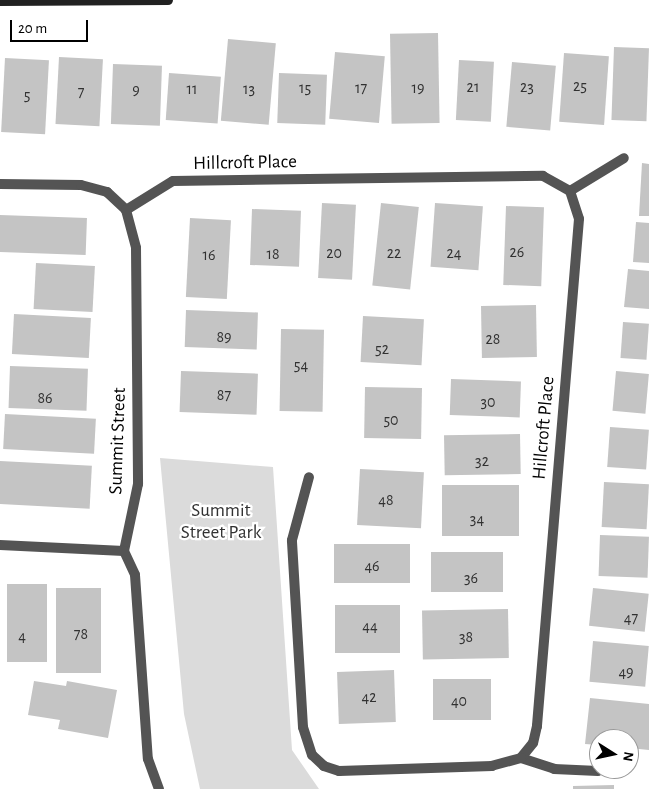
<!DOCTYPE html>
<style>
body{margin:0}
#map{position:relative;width:649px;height:789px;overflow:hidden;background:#fff;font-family:"Alegreya Sans",sans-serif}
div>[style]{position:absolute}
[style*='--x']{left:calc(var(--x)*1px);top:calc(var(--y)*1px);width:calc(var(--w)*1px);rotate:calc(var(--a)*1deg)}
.green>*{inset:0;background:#dbdbdb}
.building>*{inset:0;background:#c4c4c4;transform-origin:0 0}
.lane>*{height:10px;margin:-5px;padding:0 5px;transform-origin:5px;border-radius:5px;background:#545454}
.street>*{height:10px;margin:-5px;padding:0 5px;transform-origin:5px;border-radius:5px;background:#545454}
.secondary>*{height:10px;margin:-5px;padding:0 5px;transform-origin:5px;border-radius:5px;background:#212121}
span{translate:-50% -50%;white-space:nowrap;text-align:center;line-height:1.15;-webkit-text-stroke:4.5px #fff;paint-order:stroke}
.number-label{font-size:16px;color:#313131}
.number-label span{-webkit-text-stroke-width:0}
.street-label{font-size:19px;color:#000}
.park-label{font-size:19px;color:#323232}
.north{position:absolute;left:589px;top:729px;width:50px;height:50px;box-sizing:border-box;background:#fff;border:1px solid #999;border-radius:50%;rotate:100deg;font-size:14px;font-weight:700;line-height:20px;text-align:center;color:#000}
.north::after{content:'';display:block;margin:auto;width:18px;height:22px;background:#000;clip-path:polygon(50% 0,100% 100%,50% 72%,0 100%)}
.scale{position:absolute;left:10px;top:20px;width:78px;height:22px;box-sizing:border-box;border:2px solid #000;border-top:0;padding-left:6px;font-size:15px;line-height:18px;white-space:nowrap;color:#000;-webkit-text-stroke:4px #fff;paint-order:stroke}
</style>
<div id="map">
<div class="green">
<i style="clip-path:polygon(160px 458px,273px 467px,292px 750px,319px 789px,200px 789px,184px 714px)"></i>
</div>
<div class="building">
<i style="left:438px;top:33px;width:90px;height:48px;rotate:89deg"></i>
<i style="left:228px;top:39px;width:48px;height:82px;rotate:5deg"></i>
<i style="left:614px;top:47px;width:35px;height:73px;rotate:2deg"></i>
<i style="left:335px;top:52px;width:50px;height:67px;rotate:5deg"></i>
<i style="left:564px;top:53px;width:45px;height:69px;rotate:4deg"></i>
<i style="left:59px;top:57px;width:44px;height:67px;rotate:3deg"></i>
<i style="left:5px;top:58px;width:44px;height:74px;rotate:3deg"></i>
<i style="left:459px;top:60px;width:35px;height:60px;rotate:3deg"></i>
<i style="left:512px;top:62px;width:44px;height:65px;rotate:5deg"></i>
<i style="left:113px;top:64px;width:49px;height:60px;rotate:2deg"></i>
<i style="left:169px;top:73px;width:52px;height:47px;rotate:4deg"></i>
<i style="left:279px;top:73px;width:48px;height:50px;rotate:2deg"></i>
<i style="clip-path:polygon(642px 163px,649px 164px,649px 216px,639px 216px)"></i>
<i style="left:322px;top:203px;width:34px;height:75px;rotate:3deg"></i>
<i style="left:381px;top:203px;width:38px;height:83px;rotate:6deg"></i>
<i style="left:435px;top:203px;width:48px;height:64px;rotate:4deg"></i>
<i style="left:506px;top:206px;width:38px;height:79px;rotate:2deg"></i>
<i style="left:252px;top:209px;width:49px;height:56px;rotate:2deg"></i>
<i style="left:0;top:215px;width:87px;height:37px;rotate:2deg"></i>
<i style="left:190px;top:218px;width:41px;height:79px;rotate:3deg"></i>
<i style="clip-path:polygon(636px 222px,649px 223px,649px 263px,633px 262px)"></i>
<i style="left:36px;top:263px;width:59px;height:46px;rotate:3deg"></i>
<i style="clip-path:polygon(628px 269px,649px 271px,649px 309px,624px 307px)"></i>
<i style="left:536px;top:305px;width:52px;height:55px;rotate:89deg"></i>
<i style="left:186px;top:310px;width:72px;height:37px;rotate:2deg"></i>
<i style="left:14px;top:314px;width:77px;height:40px;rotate:3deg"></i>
<i style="left:363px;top:316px;width:61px;height:46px;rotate:3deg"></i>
<i style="left:623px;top:322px;width:26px;height:36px;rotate:4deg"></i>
<i style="left:281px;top:329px;width:43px;height:82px;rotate:1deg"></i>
<i style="left:10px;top:366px;width:78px;height:42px;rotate:2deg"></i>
<i style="left:181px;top:371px;width:77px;height:41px;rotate:2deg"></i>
<i style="left:616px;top:371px;width:33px;height:40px;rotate:5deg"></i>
<i style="left:451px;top:379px;width:70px;height:36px;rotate:2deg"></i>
<i style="left:365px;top:387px;width:57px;height:51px;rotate:1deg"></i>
<i style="left:5px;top:414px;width:91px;height:35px;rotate:3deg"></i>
<i style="left:610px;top:427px;width:39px;height:40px;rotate:4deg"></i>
<i style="left:520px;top:434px;width:40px;height:76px;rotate:89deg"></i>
<i style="left:0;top:461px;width:92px;height:43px;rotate:3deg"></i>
<i style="left:360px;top:469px;width:64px;height:56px;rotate:3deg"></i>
<i style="left:604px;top:482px;width:45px;height:45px;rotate:3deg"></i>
<i style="left:442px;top:485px;width:77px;height:51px"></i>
<i style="left:600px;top:535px;width:49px;height:41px;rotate:2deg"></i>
<i style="left:334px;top:544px;width:76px;height:39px"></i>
<i style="left:503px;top:552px;width:40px;height:72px;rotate:90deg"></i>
<i style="left:7px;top:584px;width:40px;height:78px"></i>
<i style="left:56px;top:588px;width:45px;height:85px"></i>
<i style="left:593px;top:588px;width:56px;height:38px;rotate:6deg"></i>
<i style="left:400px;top:605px;width:48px;height:65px;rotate:90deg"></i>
<i style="left:508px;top:609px;width:49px;height:86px;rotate:89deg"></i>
<i style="left:593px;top:641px;width:56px;height:41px;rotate:5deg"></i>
<i style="left:394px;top:670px;width:52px;height:57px;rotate:88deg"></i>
<i style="left:491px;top:679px;width:41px;height:58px;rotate:90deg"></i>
<i style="clip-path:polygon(34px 681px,66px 686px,67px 681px,117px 690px,108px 738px,58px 729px,60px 720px,28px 715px)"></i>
<i style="clip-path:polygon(590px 698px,649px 704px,649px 750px,629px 748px,629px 739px,599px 739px,599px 745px,585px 744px)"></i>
<i style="clip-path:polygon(614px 785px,614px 789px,573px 789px,573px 786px)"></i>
</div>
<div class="lane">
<i style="--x:570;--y:191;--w:63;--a:-31.4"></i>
<i style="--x:521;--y:758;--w:35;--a:18"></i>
<i style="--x:554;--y:769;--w:44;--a:2.6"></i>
</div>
<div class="street">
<i style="--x:0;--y:184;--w:81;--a:0.7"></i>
<i style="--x:81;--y:185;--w:27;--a:15"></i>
<i style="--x:107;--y:192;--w:26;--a:43"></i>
<i style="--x:126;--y:210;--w:55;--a:-31.7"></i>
<i style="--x:173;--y:181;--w:370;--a:-0.8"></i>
<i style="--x:543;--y:176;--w:31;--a:29"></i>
<i style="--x:570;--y:191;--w:29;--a:72"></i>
<i style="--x:579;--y:219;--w:509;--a:94.74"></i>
<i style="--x:537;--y:726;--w:17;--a:103"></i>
<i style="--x:533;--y:743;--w:19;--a:129"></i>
<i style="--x:521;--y:758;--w:30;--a:165"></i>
<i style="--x:492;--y:766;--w:153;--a:178.1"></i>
<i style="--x:339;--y:771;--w:16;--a:-162"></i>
<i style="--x:324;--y:766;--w:16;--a:-137"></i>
<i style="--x:312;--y:755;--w:29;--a:-108"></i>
<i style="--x:303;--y:727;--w:187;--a:-93.4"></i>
<i style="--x:292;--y:540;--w:65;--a:-74.9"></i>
<i style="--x:126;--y:210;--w:39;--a:75"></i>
<i style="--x:136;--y:248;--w:236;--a:89.5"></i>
<i style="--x:138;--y:484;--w:68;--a:101.8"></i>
<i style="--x:124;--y:551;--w:26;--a:65"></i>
<i style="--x:135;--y:575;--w:184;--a:86"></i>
<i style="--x:148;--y:759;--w:32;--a:70"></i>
<i style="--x:0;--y:545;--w:124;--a:2.8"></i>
</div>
<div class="secondary">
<i style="--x:0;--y:1;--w:168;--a:-0.3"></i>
</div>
<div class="number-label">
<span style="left:580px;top:86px">25</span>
<span style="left:473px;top:87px">21</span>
<span style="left:527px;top:87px">23</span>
<span style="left:305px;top:88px">15</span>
<span style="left:361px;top:88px">17</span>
<span style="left:418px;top:88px">19</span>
<span style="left:192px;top:89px">11</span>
<span style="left:249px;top:89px">13</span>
<span style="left:136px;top:90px">9</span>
<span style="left:81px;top:92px">7</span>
<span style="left:27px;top:95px">5</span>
<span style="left:517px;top:252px">26</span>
<span style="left:334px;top:253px">20</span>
<span style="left:394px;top:253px">22</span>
<span style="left:454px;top:253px">24</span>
<span style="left:273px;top:254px">18</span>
<span style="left:209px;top:255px">16</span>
<span style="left:224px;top:337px">89</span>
<span style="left:493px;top:339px">28</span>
<span style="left:382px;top:349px">52</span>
<span style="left:301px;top:365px">54</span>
<span style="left:224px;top:395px">87</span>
<span style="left:45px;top:398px">86</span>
<span style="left:488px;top:402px">30</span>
<span style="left:391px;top:420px">50</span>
<span style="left:482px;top:461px">32</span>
<span style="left:386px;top:500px">48</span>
<span style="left:477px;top:519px">34</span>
<span style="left:372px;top:566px">46</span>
<span style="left:471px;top:578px">36</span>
<span style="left:631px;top:618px">47</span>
<span style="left:370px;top:626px">44</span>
<span style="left:81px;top:634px">78</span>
<span style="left:22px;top:636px">4</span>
<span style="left:466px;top:637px">38</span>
<span style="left:626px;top:672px">49</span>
<span style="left:369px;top:697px">42</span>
<span style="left:459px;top:701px">40</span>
</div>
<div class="street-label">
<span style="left:245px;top:163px;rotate:-1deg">Hillcroft Place</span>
<span style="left:544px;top:428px;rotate:-85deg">Hillcroft Place</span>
<span style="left:118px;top:441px;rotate:-88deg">Summit Street</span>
</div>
<div class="park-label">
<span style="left:221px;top:522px">Summit<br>Street Park</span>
</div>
<div class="north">N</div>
<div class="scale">20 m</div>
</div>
